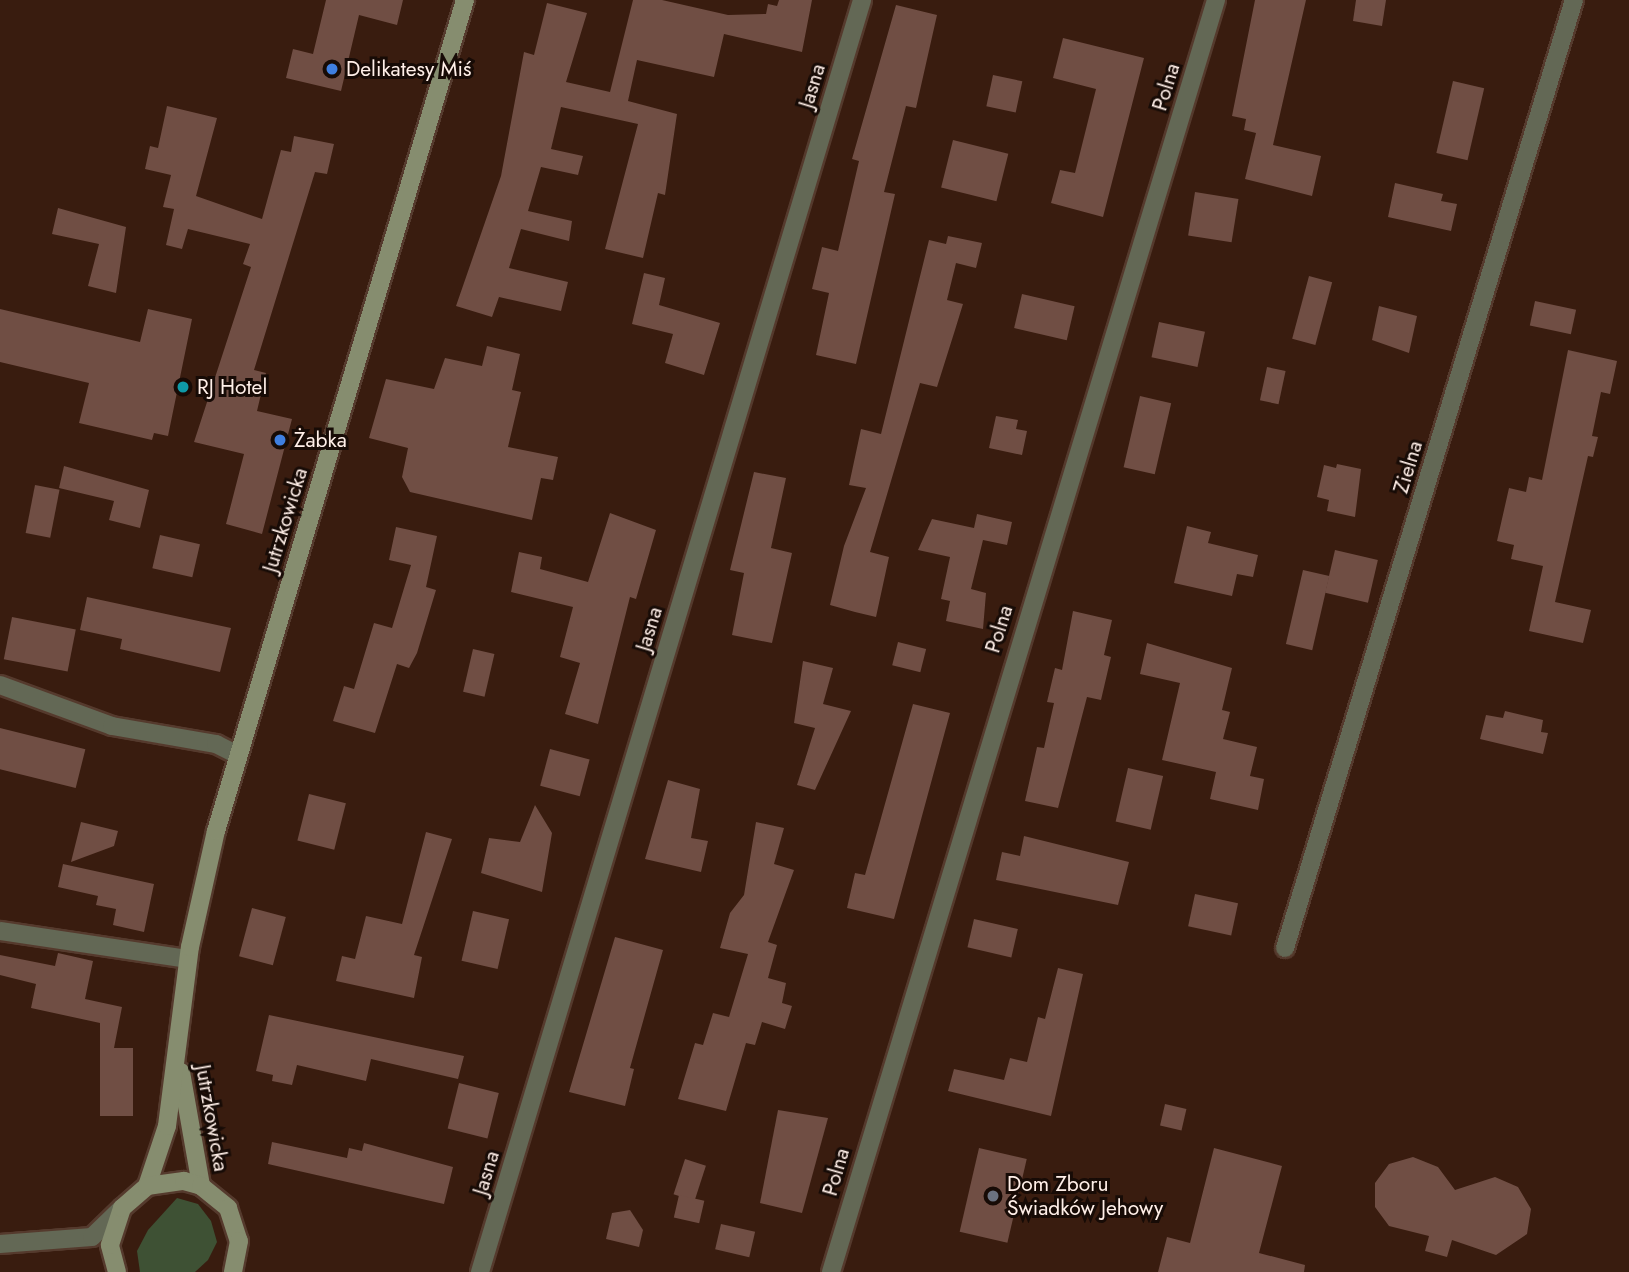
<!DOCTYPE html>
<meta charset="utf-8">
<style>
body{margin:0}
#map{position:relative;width:1629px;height:1272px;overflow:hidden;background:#391c0f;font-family:Jost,sans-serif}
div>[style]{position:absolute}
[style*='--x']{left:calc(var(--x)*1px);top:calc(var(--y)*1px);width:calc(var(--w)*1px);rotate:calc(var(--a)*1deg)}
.green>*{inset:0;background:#3e5134}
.building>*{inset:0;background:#704e44;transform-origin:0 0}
.roads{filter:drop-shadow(2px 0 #553a2d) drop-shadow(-2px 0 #553a2d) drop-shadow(0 2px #553a2d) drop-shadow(0 -2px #553a2d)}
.minor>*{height:18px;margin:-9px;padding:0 9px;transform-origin:9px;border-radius:9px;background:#636855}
.tertiary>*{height:18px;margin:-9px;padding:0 9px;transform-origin:9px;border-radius:9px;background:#636855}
.secondary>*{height:18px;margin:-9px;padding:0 9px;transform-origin:9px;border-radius:9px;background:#868d6f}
.dots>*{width:19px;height:19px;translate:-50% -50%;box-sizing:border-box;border:4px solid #170b06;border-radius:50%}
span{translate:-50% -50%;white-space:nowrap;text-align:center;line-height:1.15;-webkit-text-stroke:6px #170b06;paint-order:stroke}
.poi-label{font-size:21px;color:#ffefe8}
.left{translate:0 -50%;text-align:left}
.street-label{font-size:21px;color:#ffefe8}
</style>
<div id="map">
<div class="green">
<i style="clip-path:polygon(177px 1198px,198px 1204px,211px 1221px,217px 1242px,208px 1260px,195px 1272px,140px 1272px,137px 1251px,148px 1230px)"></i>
</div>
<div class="building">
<i style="clip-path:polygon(326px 0,403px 0,397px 25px,359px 15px,341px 91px,286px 78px,293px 49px,313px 54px)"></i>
<i style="clip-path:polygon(633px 0,662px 0,728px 15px,766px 14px,768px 4px,777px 6px,779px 0,812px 0,802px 52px,724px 34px,714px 77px,637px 60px,628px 101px,677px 114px,665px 195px,658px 193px,643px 258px,605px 249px,638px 124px,561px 107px,551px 149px,583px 156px,578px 175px,541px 167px,528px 211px,572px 221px,569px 241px,521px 229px,509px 268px,568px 282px,561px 311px,499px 297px,492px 317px,456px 306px,501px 176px,524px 52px,534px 55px,547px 3px,587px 13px,566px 82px,610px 92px)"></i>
<i style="clip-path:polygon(1255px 0,1306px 0,1273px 145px,1321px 156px,1312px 196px,1245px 179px,1256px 133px,1244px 130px,1246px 119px,1232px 116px)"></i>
<i style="clip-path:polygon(1356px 0,1386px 0,1382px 26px,1353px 21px)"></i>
<i style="clip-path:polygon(896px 5px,937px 15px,916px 108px,906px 106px,884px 192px,895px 194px,856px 364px,816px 355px,829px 293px,812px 289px,822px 247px,838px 251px,859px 161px,852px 159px)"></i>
<i style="clip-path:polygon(1063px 38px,1144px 58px,1103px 217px,1051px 203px,1060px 170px,1075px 173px,1096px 89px,1053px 78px)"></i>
<i style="left:993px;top:75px;width:30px;height:32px;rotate:12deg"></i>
<i style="left:1453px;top:81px;width:32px;height:74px;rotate:13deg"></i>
<i style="clip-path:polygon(167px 106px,217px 118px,196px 196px,262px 219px,281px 150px,291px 152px,294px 136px,334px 144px,327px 174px,315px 172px,254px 370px,266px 373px,257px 411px,292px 419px,262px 534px,226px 524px,244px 454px,194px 442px,251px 267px,243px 264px,250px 244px,188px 229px,182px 249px,166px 245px,174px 209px,163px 207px,171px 175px,145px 169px,150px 146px,158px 148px)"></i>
<i style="left:953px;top:140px;width:57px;height:49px;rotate:14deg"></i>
<i style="clip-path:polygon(1395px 183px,1443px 194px,1441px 201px,1457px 204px,1451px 231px,1388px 217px)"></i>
<i style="left:1195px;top:192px;width:44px;height:44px;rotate:9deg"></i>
<i style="clip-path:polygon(58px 208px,126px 227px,116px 293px,88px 286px,99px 244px,52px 234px)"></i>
<i style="clip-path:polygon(948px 236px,982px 243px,976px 268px,956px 263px,947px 300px,963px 304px,955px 330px,937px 387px,920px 383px,870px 552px,889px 557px,876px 617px,855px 612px,830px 605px,844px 546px,866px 488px,849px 485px,861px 429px,881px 434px,929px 240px,946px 244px)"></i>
<i style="clip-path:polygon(644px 273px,665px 278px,659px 305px,720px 323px,704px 375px,665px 363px,673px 334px,632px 324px)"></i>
<i style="left:1309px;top:276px;width:24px;height:65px;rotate:15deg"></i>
<i style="left:1022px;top:294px;width:54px;height:35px;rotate:13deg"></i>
<i style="left:1535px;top:301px;width:42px;height:25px;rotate:12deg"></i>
<i style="clip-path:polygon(1379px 306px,1417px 316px,1409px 353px,1372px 340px)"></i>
<i style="clip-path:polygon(0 309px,140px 342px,148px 309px,192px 319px,168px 436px,154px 433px,152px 440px,79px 423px,89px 383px,0 362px)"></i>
<i style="left:1159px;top:322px;width:47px;height:36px;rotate:12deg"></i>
<i style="clip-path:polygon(487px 346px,520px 354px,512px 390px,521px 392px,508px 447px,558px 457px,553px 480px,541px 478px,532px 520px,410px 492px,402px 477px,408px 448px,369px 438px,386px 379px,434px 389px,445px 358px,482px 366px)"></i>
<i style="clip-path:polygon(1568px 350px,1617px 361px,1610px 394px,1601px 392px,1592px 436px,1598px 437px,1593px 457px,1588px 456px,1555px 602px,1591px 610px,1583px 643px,1529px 631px,1543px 566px,1511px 559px,1514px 545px,1497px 541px,1509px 488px,1526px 492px,1529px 477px,1542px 480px)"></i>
<i style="left:1267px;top:367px;width:19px;height:34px;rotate:12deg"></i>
<i style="left:1140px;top:396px;width:32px;height:73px;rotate:13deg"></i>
<i style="clip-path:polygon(996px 416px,1018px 420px,1016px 429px,1027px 431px,1022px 455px,989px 448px)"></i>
<i style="clip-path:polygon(1337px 464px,1361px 469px,1355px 517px,1327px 511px,1329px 500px,1317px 497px,1324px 465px,1336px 468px)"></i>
<i style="clip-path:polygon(64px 466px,149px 490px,140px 528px,109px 520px,114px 501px,59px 488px)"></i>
<i style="clip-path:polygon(754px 472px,786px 478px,771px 548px,792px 553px,772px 643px,732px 635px,744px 573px,730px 570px)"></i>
<i style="left:35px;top:485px;width:25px;height:49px;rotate:11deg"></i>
<i style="clip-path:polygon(610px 513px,656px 530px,636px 599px,630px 597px,598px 724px,565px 714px,580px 663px,560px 657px,573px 607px,511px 592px,519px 552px,542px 557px,540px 569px,588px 582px)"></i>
<i style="clip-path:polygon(977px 514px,1012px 522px,1007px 545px,983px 540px,971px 589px,986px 593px,983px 629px,946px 621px,950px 601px,941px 599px,950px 557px,918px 550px,932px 519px,974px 528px)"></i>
<i style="clip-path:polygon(1187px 526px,1211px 532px,1208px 543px,1258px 555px,1253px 577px,1237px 574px,1232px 596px,1174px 583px)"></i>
<i style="clip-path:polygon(396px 527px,437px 536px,426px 587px,436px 590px,417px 653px,409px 668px,397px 664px,375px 733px,333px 721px,344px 686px,354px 689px,374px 623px,392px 628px,411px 565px,389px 560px)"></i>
<i style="left:160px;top:535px;width:41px;height:34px;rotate:13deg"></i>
<i style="left:1335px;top:550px;width:44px;height:44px;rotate:13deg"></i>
<i style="left:1303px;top:570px;width:27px;height:76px;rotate:13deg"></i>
<i style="clip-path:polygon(87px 597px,231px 628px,220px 672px,120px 649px,122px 639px,80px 630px)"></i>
<i style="clip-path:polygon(1073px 611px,1112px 620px,1104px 655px,1111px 657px,1101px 700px,1087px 697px,1058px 808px,1025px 801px,1037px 747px,1044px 748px,1054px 703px,1047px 702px,1055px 668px,1062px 670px)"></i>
<i style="left:12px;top:617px;width:65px;height:43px;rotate:11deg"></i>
<i style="left:898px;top:642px;width:29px;height:24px;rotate:14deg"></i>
<i style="clip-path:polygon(1147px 643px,1232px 668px,1222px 710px,1230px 712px,1223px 739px,1257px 747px,1250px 776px,1264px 779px,1258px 810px,1210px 799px,1216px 772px,1162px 760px,1180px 683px,1140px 674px)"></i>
<i style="left:473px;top:649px;width:22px;height:44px;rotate:13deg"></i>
<i style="clip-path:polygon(803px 661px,833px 668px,823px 704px,851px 711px,815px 790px,797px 785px,815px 728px,794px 723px)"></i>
<i style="clip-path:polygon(913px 704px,950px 713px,894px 919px,847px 908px,855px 873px,865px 875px)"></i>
<i style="clip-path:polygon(1505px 711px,1543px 720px,1541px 732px,1548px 733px,1543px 754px,1480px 739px,1486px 715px,1503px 718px)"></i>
<i style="left:0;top:728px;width:88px;height:40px;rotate:14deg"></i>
<i style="left:550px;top:749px;width:41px;height:38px;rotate:15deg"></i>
<i style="left:1128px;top:768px;width:36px;height:55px;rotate:13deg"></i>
<i style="clip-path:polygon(668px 780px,700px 789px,691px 838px,708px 841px,701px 872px,645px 859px)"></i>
<i style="left:309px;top:794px;width:38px;height:48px;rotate:14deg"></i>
<i style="clip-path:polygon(535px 805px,552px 833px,542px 892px,481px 873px,489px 838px,520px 842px)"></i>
<i style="clip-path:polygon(81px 822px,118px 831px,114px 846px,71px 862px)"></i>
<i style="clip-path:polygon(756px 822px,784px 828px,774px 864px,794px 870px,768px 942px,777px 945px,768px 978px,786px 983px,782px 1003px,792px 1006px,785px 1029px,762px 1022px,755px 1045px,746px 1043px,726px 1111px,678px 1099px,695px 1043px,703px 1045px,713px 1013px,729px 1017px,748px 954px,720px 948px,730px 913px,744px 895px)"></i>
<i style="clip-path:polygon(426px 832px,452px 839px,414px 955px,422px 957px,414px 998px,336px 981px,342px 956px,355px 959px,366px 916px,402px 924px)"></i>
<i style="clip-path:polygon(1024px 836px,1129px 862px,1118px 905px,996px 880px,1002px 852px,1020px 856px)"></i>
<i style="clip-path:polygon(63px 864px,154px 884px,144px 932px,113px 925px,116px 909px,96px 905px,98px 896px,58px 887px)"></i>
<i style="left:1195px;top:894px;width:44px;height:33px;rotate:12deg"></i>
<i style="left:252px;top:908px;width:35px;height:50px;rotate:15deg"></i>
<i style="left:473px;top:911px;width:37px;height:51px;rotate:13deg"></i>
<i style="left:974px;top:919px;width:45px;height:29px;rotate:13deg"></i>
<i style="clip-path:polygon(615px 937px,663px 950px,630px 1068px,634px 1069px,625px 1106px,569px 1092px)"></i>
<i style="clip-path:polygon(58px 953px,93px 961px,85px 999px,122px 1007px,114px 1048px,133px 1048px,133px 1116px,100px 1116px,100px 1023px,31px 1008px,36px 984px,0 975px,0 955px,55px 966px)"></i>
<i style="clip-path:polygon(1058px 968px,1083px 974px,1051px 1116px,948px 1091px,954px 1069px,1004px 1080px,1010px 1058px,1027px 1062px,1038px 1017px,1045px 1019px)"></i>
<i style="clip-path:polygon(269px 1015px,464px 1056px,458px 1079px,371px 1059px,366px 1081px,297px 1065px,292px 1085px,272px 1081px,273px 1075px,256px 1071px)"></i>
<i style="left:459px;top:1083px;width:41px;height:47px;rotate:14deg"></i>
<i style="left:1165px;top:1104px;width:22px;height:22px;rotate:13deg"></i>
<i style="clip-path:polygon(778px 1110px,828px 1118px,802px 1213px,760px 1203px)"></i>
<i style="clip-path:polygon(272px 1142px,347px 1158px,349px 1148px,362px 1151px,364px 1143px,453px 1167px,444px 1204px,268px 1164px)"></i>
<i style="left:979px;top:1148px;width:49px;height:86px;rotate:13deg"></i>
<i style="clip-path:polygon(1214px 1148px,1282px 1166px,1259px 1253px,1305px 1265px,1304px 1272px,1158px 1272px,1167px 1237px,1190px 1243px)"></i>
<i style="clip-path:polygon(1413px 1157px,1438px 1167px,1455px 1190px,1495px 1177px,1518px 1187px,1531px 1209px,1527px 1234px,1496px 1255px,1452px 1240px,1447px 1257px,1425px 1251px,1429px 1236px,1389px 1226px,1375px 1207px,1375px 1183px,1389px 1164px)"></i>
<i style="left:685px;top:1159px;width:22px;height:37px;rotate:18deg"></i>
<i style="left:679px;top:1195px;width:26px;height:23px;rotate:13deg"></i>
<i style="clip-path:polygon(630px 1210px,643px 1230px,639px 1247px,606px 1239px,612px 1213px)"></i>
<i style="left:721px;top:1224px;width:35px;height:26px;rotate:13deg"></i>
</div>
<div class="roads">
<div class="minor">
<i style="--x:0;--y:685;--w:119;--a:20.1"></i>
<i style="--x:112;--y:726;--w:106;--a:9.8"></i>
<i style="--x:216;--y:744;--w:25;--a:27"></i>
<i style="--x:0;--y:931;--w:190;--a:8.5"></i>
<i style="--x:1285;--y:948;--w:991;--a:-73.05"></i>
<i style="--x:480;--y:1272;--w:1328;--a:-73.28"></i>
<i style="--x:831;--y:1272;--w:1329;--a:-73.16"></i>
</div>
<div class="tertiary">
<i style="--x:0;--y:1244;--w:92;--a:-4.4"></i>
<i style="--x:92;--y:1237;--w:42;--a:-44"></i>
</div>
<div class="secondary">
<i style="--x:181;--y:1072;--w:116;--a:80"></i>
<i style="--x:147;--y:1186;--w:63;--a:-71.6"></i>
<i style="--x:167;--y:1126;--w:180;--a:-82.7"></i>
<i style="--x:190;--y:947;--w:119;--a:-77.4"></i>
<i style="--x:216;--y:831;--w:868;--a:-73.32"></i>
<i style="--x:117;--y:1272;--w:28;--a:-105"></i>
<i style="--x:110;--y:1245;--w:39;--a:-72"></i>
<i style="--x:122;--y:1208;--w:33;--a:-41"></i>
<i style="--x:147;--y:1186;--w:37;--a:-8"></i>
<i style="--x:184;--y:1181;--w:18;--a:16"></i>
<i style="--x:201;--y:1186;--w:35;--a:39"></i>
<i style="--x:228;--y:1208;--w:35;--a:72"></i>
<i style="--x:239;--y:1241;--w:32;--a:101"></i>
</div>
</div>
<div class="dots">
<i style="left:332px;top:69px;background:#3f7fe0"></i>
<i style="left:183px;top:387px;background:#0f9aa8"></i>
<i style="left:280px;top:440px;background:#3f7fe0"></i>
<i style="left:993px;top:1196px;background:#6b7280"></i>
</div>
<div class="poi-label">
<span class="left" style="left:346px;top:69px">Delikatesy Miś</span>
<span class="left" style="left:197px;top:387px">RJ Hotel</span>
<span class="left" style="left:294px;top:440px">Żabka</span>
<span class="left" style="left:1007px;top:1196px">Dom Zboru<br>Świadków Jehowy</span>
</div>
<div class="street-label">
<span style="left:812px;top:86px;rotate:-73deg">Jasna</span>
<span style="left:1166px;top:87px;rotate:-73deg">Polna</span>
<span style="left:1408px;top:467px;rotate:-73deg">Zielna</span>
<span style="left:285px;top:520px;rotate:-73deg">Jutrzkowicka</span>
<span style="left:649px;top:629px;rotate:-73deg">Jasna</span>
<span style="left:999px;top:629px;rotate:-73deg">Polna</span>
<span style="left:212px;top:1118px;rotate:80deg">Jutrzkowicka</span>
<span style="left:836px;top:1172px;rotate:-74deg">Polna</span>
<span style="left:486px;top:1173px;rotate:-73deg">Jasna</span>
</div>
</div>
